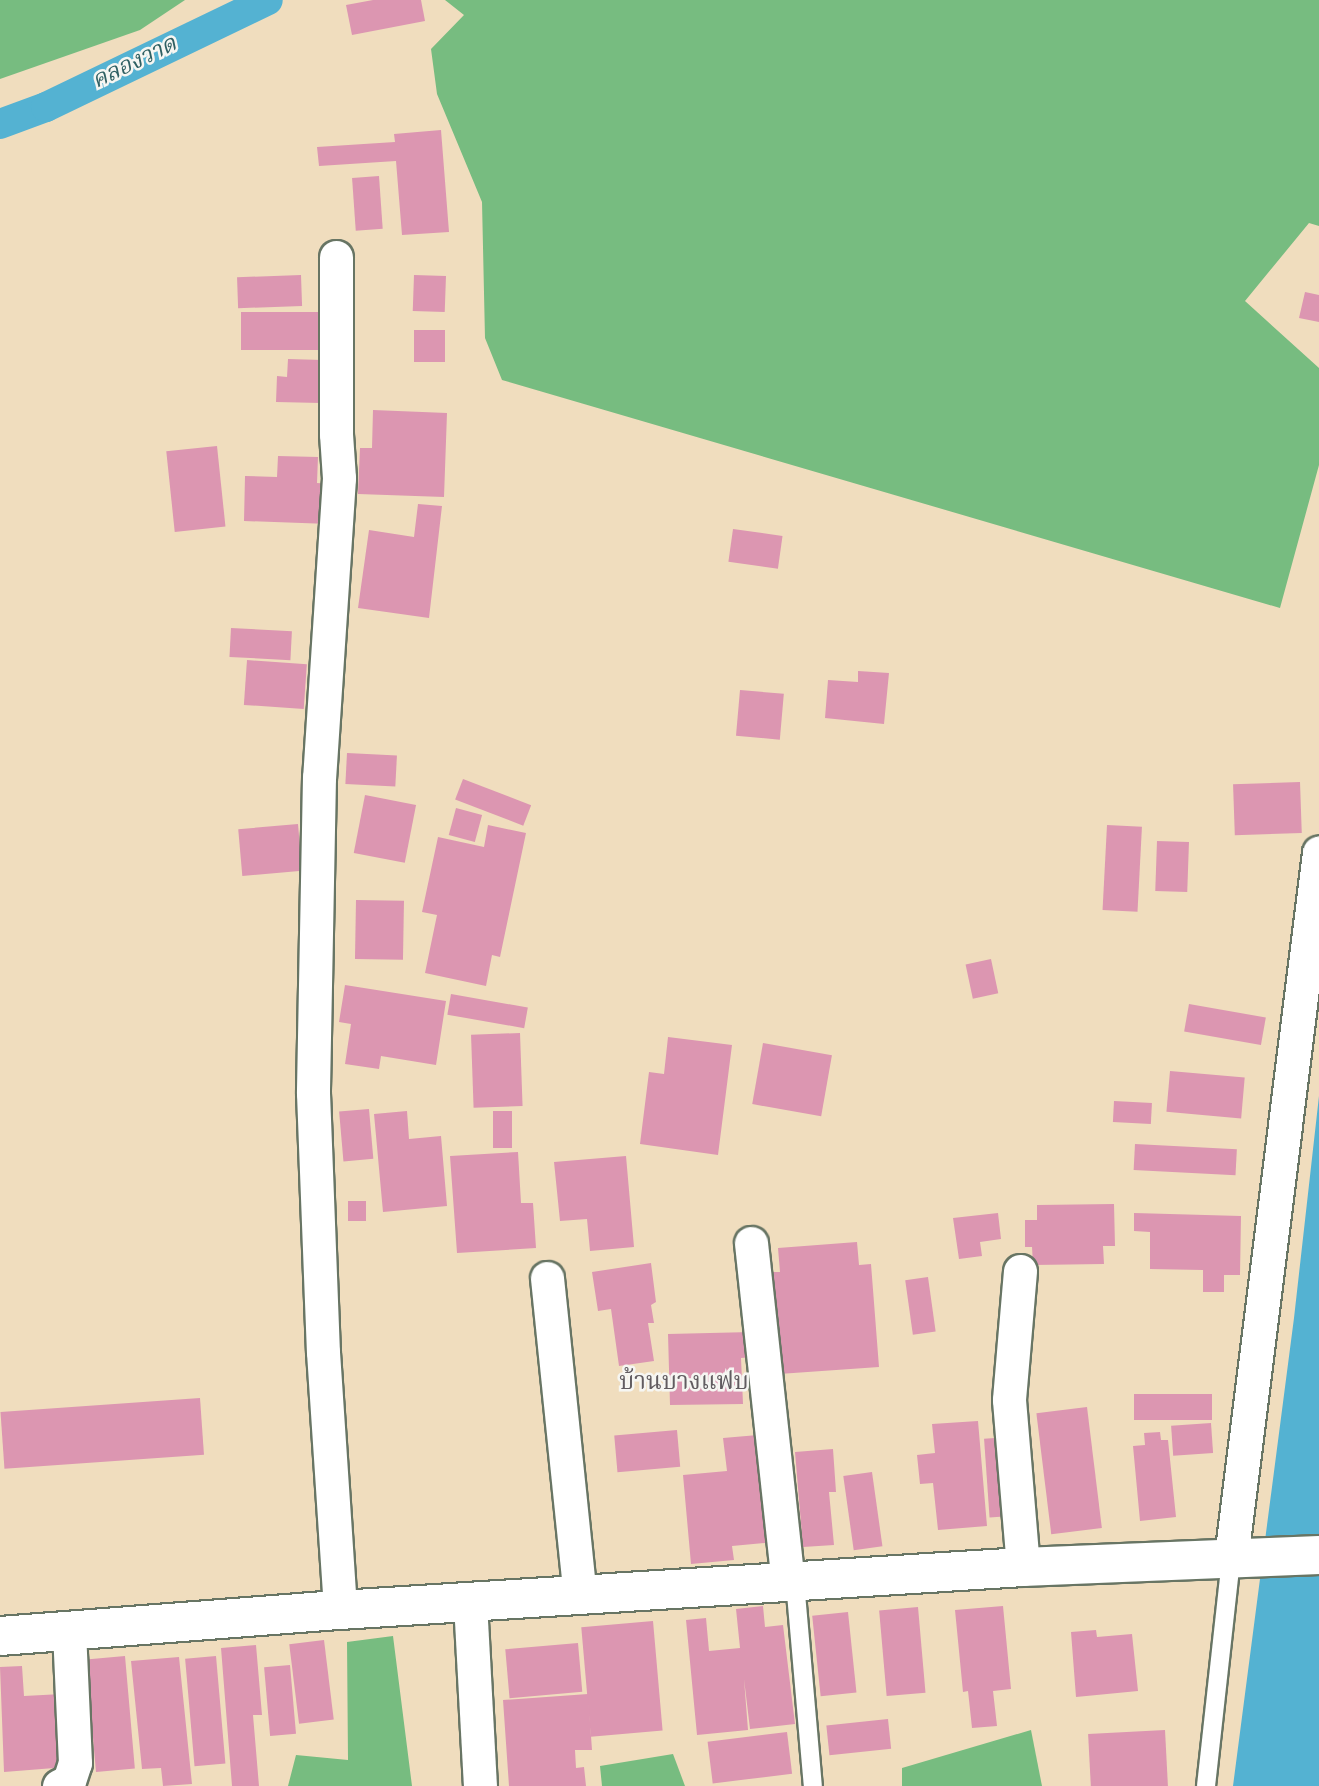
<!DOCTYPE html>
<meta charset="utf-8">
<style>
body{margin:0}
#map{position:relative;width:1319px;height:1786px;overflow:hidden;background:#f0ddbe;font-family:"Sorts Mill Goudy","Noto Serif Thai",serif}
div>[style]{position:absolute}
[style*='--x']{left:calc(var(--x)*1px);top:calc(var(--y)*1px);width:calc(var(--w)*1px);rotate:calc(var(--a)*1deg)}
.forest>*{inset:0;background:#77bc80}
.water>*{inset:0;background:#54b2d2}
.canal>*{height:30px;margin:-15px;padding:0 15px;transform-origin:15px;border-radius:15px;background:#54b2d2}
.building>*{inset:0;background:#dc96b1;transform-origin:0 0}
.roads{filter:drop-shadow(2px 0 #687564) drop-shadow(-2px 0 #687564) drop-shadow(0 2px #687564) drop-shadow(0 -2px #687564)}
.lane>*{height:18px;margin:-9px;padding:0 9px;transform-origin:9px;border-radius:9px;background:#fff}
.street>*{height:33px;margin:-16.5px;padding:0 16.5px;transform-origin:16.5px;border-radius:16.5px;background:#fff}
.secondary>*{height:38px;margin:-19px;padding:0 19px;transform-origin:19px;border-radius:19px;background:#fff}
span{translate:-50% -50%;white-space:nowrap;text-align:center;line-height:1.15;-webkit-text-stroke:5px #f6f6f2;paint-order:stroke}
.water-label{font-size:23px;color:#2f6063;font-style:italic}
.quarter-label{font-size:24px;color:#615c60}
</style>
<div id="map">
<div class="forest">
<i style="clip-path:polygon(0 0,185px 0,140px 30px,0 79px)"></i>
<i style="clip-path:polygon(445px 0,1319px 0,1319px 226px,1309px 223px,1245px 301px,1319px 368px,1319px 465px,1280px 608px,502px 380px,485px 338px,482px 202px,437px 94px,431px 49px,464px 15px)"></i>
<i style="clip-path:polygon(393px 1636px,412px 1786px,288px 1786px,296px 1755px,348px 1760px,347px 1642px)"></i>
<i style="clip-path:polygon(1031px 1730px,1042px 1786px,902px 1786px,902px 1768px)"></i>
<i style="clip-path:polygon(673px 1754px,685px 1786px,602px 1786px,600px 1766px)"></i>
</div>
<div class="water">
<i style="clip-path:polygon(1319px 1096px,1319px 1786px,1233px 1786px,1294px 1318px)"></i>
</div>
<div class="canal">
<i style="--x:0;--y:124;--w:49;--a:-20.3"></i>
<i style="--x:46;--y:107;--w:246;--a:-25.7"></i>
</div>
<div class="building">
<i style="clip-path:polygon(373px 0,421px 0,425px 21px,352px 35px,346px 5px)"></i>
<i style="clip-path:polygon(441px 130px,449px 232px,402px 235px,396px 161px,319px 166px,317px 147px,395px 142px,394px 134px)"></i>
<i style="left:379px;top:176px;width:53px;height:27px;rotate:86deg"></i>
<i style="left:301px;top:275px;width:31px;height:64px;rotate:88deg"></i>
<i style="left:414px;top:275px;width:32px;height:36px;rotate:2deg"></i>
<i style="clip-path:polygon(1305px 292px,1319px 295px,1319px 322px,1299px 318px)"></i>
<i style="left:320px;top:312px;width:38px;height:79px;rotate:90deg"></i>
<i style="left:414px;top:330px;width:31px;height:32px"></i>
<i style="clip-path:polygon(288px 359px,322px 360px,321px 403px,276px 402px,277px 376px,287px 377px)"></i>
<i style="clip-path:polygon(373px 410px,447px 413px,444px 497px,358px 494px,360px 448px,372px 448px)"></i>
<i style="left:217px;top:446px;width:81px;height:51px;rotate:84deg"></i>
<i style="clip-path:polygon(278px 456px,318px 457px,317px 483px,331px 484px,329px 524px,244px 521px,245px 476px,277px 477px)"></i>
<i style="clip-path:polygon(418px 504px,442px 506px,429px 618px,358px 608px,369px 530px,414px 537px)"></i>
<i style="left:733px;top:529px;width:50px;height:33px;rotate:8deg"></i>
<i style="left:231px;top:628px;width:61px;height:29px;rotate:3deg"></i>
<i style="left:247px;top:660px;width:60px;height:45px;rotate:4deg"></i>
<i style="clip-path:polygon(858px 671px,889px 673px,884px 724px,825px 718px,828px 680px,858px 682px)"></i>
<i style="left:740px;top:690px;width:44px;height:46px;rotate:5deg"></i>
<i style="left:347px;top:753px;width:50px;height:31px;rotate:3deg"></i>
<i style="left:463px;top:779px;width:73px;height:22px;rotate:21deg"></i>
<i style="left:1300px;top:782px;width:51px;height:67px;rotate:88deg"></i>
<i style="left:365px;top:795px;width:52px;height:59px;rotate:11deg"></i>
<i style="left:456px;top:808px;width:27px;height:28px;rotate:15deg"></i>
<i style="left:298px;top:824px;width:47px;height:60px;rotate:85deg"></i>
<i style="clip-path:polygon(488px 825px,526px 833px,500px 957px,492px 955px,486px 986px,425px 973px,437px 915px,422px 912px,438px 837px,484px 847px)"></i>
<i style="left:1107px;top:825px;width:35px;height:85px;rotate:3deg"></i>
<i style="left:1157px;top:841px;width:32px;height:50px;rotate:2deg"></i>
<i style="left:356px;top:900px;width:48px;height:59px;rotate:1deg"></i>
<i style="left:991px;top:959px;width:35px;height:26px;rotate:78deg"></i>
<i style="clip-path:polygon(345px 985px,446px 1001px,436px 1065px,381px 1056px,379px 1069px,345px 1064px,351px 1024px,339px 1022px)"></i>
<i style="left:451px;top:994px;width:78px;height:21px;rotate:10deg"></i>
<i style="left:1189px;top:1004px;width:78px;height:28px;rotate:10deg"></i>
<i style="left:520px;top:1033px;width:73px;height:49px;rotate:88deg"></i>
<i style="clip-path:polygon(668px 1037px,732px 1045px,718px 1155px,640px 1144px,649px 1072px,664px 1074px)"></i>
<i style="left:763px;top:1043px;width:70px;height:62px;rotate:10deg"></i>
<i style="left:1170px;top:1071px;width:75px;height:41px;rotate:5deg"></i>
<i style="left:1114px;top:1101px;width:38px;height:21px;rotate:3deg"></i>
<i style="left:369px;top:1109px;width:50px;height:30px;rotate:85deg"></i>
<i style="clip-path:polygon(407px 1111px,409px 1139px,441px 1136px,447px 1206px,383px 1212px,374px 1114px)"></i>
<i style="left:493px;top:1111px;width:19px;height:37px"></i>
<i style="left:1135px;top:1144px;width:102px;height:26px;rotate:3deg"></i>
<i style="clip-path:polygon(518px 1152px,521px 1203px,533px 1203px,536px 1248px,457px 1253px,450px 1156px)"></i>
<i style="clip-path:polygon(626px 1156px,634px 1247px,590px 1251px,587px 1219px,560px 1221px,554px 1162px)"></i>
<i style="left:348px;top:1201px;width:18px;height:20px"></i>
<i style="clip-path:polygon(1114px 1204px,1115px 1246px,1103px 1246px,1104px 1264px,1033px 1265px,1032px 1247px,1025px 1247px,1025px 1220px,1037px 1220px,1037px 1205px)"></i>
<i style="clip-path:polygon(998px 1213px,1001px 1239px,980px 1242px,982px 1256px,959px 1259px,953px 1218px)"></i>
<i style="clip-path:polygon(1134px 1213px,1241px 1216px,1240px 1275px,1224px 1275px,1224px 1292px,1203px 1292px,1203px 1270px,1150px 1269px,1150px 1232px,1134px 1231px)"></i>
<i style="clip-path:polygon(857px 1242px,859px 1265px,871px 1264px,879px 1367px,779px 1374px,771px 1272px,780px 1272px,778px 1248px)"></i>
<i style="clip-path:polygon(651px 1263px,656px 1302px,651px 1305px,654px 1323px,648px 1323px,654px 1361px,619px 1366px,611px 1309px,598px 1311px,592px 1272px)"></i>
<i style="left:928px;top:1277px;width:55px;height:23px;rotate:82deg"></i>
<i style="clip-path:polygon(752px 1332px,753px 1357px,741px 1358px,743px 1404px,670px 1405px,668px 1334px)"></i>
<i style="left:1212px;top:1394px;width:26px;height:78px;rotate:90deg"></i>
<i style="left:200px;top:1398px;width:57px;height:200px;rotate:86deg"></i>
<i style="left:1087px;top:1407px;width:122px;height:51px;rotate:83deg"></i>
<i style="clip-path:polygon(978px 1421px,987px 1526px,938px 1530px,933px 1483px,920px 1484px,917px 1455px,935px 1453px,932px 1424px)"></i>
<i style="left:1211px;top:1423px;width:30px;height:40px;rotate:86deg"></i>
<i style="left:677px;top:1430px;width:37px;height:63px;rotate:85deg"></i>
<i style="clip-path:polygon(1160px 1432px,1161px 1440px,1168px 1440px,1176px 1517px,1140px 1521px,1133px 1446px,1145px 1445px,1144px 1433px)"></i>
<i style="clip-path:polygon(758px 1435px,776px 1542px,732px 1546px,734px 1560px,691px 1564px,683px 1475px,727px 1471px,723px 1438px)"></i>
<i style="left:1009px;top:1437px;width:79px;height:25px;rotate:86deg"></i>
<i style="clip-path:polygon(833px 1449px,836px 1492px,829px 1492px,834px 1545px,803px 1547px,795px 1452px)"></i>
<i style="left:872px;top:1472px;width:75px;height:29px;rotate:82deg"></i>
<i style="clip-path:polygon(763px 1606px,765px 1627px,783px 1625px,795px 1724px,750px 1729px,744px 1679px,748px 1730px,697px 1735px,686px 1620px,706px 1618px,709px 1651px,740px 1648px,736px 1609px)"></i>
<i style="clip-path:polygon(1003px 1606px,1011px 1689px,993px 1691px,997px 1726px,972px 1728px,968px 1691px,963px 1692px,955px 1610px)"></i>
<i style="left:918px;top:1607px;width:86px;height:39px;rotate:85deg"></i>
<i style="left:848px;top:1612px;width:81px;height:36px;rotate:84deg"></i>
<i style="left:653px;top:1621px;width:110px;height:72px;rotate:85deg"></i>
<i style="clip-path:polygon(1096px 1630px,1097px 1637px,1132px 1634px,1138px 1691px,1076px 1697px,1071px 1632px)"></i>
<i style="left:324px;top:1640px;width:80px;height:35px;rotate:83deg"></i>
<i style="left:578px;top:1643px;width:49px;height:73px;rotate:85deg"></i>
<i style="clip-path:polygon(256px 1645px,262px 1715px,253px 1715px,259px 1786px,232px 1786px,221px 1648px)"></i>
<i style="left:125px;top:1656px;width:113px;height:39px;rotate:85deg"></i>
<i style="left:216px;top:1656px;width:108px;height:31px;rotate:85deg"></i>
<i style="clip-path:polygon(179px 1657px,192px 1784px,163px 1786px,161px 1768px,142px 1769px,131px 1661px)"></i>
<i style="left:290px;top:1665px;width:69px;height:26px;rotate:85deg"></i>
<i style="clip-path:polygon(22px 1666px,24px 1696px,62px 1694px,67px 1767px,4px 1772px,0 1667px)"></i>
<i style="clip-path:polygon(588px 1694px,592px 1750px,575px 1750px,576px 1768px,584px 1767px,586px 1786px,509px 1786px,503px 1700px)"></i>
<i style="left:888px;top:1719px;width:30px;height:62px;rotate:84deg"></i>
<i style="left:1165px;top:1730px;width:56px;height:77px;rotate:87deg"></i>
<i style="left:787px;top:1732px;width:42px;height:80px;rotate:83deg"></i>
</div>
<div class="roads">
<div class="lane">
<i style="--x:795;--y:1582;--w:205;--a:85"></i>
<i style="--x:1206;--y:1786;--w:229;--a:-83.7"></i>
</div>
<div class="street">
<i style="--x:336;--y:257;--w:177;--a:90"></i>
<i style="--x:336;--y:434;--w:44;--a:86.1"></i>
<i style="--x:339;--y:478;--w:300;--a:93.8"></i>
<i style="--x:319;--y:777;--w:316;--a:91.1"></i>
<i style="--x:313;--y:1093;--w:259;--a:87.8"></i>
<i style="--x:323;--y:1352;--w:259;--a:86.2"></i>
<i style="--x:751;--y:1243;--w:341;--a:83.8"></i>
<i style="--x:1020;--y:1271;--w:129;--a:94.9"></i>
<i style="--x:1009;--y:1400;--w:168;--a:85.2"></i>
<i style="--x:547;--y:1278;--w:320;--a:84.1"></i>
<i style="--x:1231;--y:1558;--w:711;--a:-82.89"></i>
<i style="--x:470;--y:1602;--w:184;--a:86.9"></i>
<i style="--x:59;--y:1786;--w:11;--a:-27"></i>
<i style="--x:69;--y:1781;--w:19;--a:-72"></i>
<i style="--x:75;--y:1763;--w:134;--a:-92.6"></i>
</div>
<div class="secondary">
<i style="--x:0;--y:1636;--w:341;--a:-4.4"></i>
<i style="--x:340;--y:1610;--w:684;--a:-3.6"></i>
<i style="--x:1023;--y:1567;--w:296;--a:-2.3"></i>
</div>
</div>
<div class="water-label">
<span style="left:135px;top:64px;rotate:-26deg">คลองวาด</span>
</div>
<div class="quarter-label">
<span style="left:684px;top:1384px">บ้านบางแฟบ</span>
</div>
</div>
